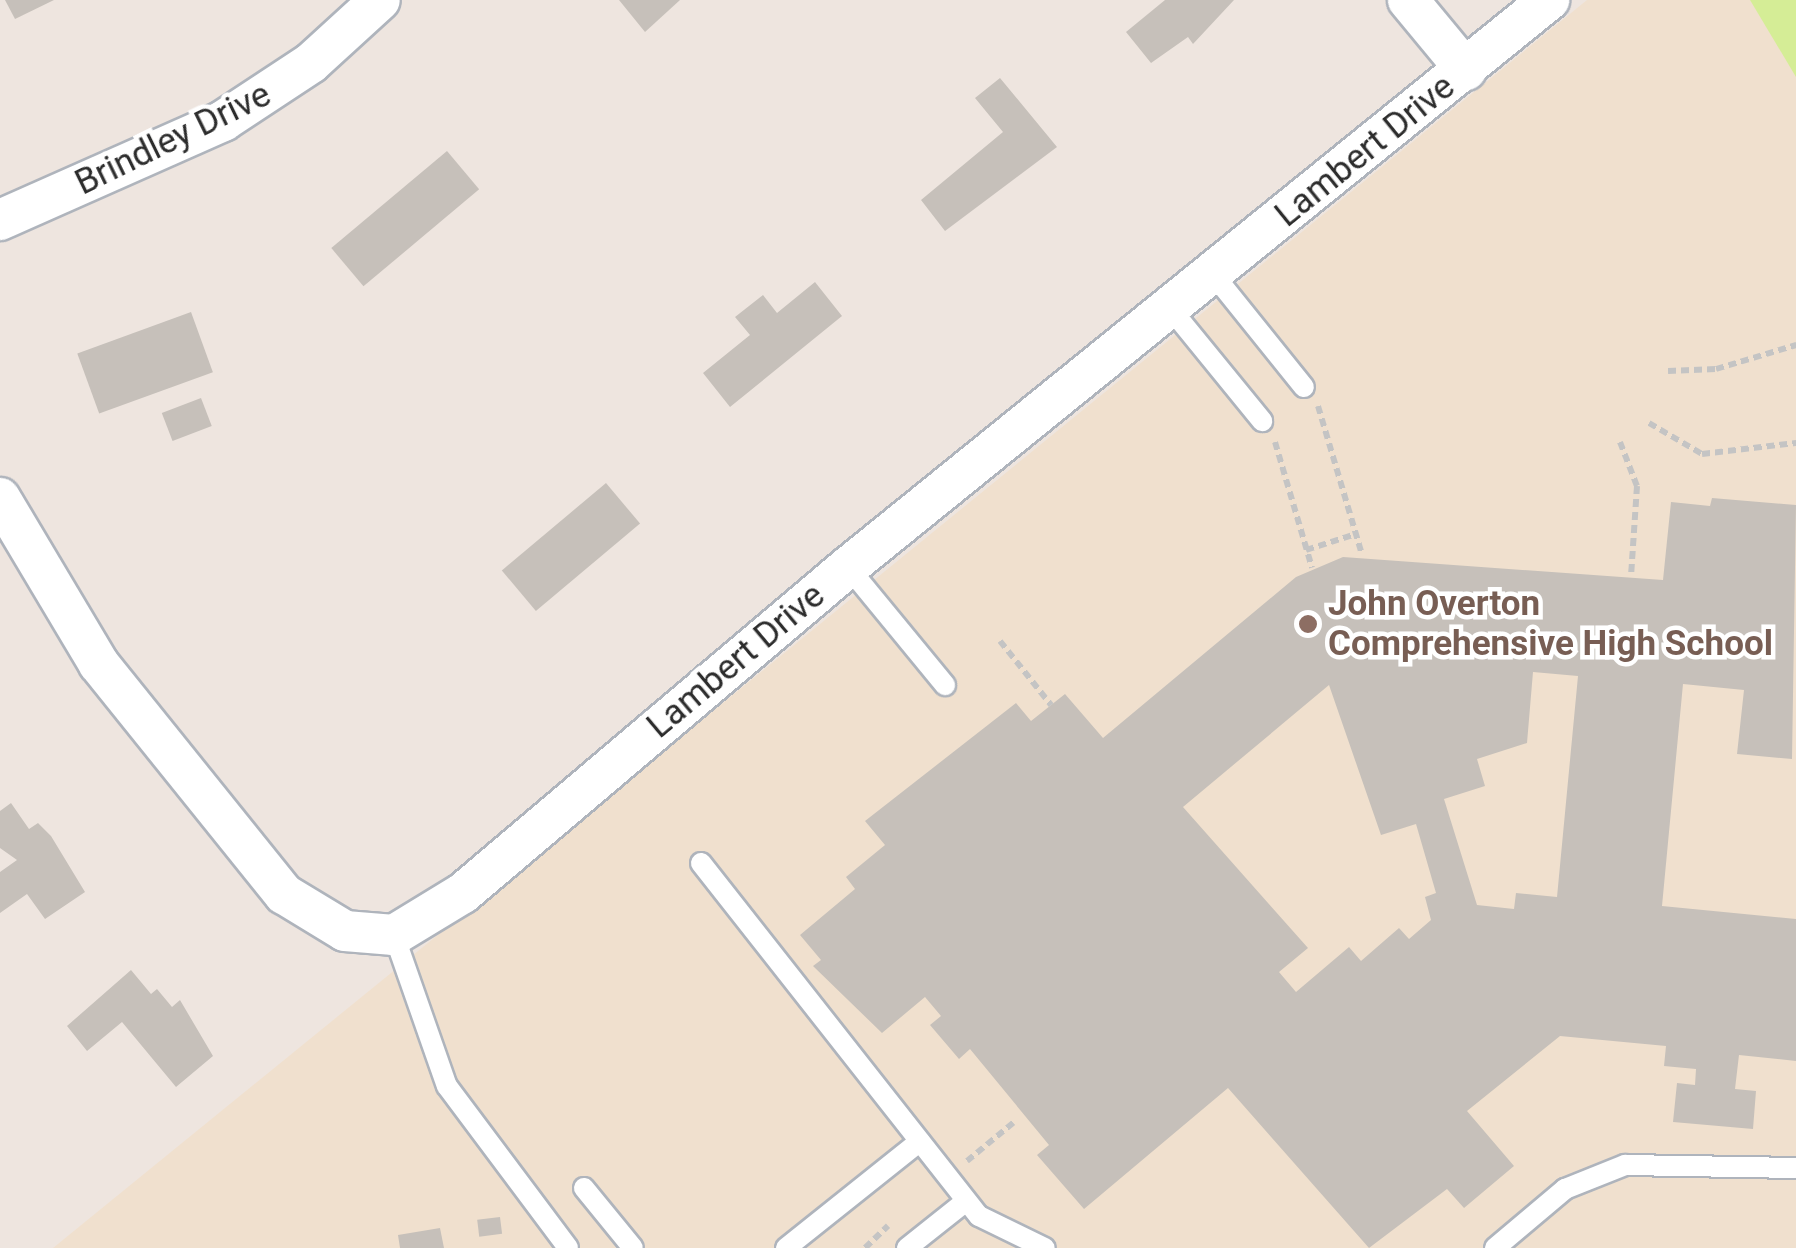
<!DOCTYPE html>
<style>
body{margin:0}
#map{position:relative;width:1796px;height:1248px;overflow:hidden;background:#eee5df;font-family:Roboto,sans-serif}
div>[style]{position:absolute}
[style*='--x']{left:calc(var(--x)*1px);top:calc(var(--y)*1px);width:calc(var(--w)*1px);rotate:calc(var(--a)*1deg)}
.education>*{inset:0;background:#f0e0ce}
.pitch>*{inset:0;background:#d5ed96}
.building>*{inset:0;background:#c6c0ba;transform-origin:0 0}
.path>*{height:6px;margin-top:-3px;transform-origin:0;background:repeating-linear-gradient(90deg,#c4c4c4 0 8px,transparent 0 13px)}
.roads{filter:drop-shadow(2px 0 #afb4bc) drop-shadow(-2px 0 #afb4bc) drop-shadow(0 2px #afb4bc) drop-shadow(0 -2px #afb4bc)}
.lane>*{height:20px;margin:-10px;padding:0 10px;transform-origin:10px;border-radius:10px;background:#fff}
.street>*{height:40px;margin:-20px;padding:0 20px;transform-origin:20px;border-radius:20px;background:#fff}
.dots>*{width:28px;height:28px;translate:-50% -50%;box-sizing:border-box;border:5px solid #fff;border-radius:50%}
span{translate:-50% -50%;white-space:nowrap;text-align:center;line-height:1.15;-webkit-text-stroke:9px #fff;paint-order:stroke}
.street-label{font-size:35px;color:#2c2c2c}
.education-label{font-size:35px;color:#785e54;font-weight:700}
.left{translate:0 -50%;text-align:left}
</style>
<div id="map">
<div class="education">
<i style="clip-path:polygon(1587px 0,1796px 0,1796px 1248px,53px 1248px)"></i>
</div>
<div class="pitch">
<i style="clip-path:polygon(1750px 0,1796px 0,1796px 77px)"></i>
</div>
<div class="building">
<i style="clip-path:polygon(5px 0,54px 0,15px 19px)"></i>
<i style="clip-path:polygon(619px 0,680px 0,645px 32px)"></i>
<i style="clip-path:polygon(1165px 0,1234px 0,1193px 44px,1188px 37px,1151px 63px,1126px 32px)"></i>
<i style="clip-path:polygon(1000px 78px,1057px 147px,945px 231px,921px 200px,1003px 132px,975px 98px)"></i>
<i style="left:447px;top:151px;width:50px;height:151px;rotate:50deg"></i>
<i style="clip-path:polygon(815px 282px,842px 316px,730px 407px,703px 373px,750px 335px,735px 317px,763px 295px,777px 313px)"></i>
<i style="left:191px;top:312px;width:64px;height:121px;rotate:70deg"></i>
<i style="left:201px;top:398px;width:30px;height:42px;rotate:69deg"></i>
<i style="left:606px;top:483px;width:53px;height:136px;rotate:50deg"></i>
<i style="clip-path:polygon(evenodd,1712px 498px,1796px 505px,1792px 759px,1737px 754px,1744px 690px,1683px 684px,1662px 906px,1796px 919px,1796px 1061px,1739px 1055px,1735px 1089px,1756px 1091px,1753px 1129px,1673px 1122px,1677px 1083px,1695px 1085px,1696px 1069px,1664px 1066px,1666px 1046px,1560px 1036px,1467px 1111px,1514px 1166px,1464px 1208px,1447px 1189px,1369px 1248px,1228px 1088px,1084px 1209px,1037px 1155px,1049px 1145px,970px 1049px,959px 1059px,930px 1025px,941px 1016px,925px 997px,882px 1033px,813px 966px,821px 960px,800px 935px,855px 889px,846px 877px,885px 845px,865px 821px,1016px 703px,1031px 721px,1065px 694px,1103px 738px,1296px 577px,1343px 557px,1663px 580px,1671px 502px,1710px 506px,1712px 498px,1533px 672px,1578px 676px,1557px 897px,1516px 893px,1514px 909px,1477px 905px,1444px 799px,1485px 786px,1477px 759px,1527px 743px,1533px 672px,1712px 498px,1329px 685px,1381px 835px,1416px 824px,1436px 893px,1425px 897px,1431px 920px,1409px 939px,1399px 928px,1361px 961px,1349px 947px,1296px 992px,1279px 972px,1308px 948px,1183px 807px,1329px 685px)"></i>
<i style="clip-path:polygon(11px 803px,29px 829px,38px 823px,51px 836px,85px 892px,45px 919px,27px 894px,0 913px,0 872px,17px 860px,0 848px,0 811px)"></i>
<i style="clip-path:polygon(131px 970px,151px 994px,157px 989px,172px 1007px,180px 1000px,213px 1056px,176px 1087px,122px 1022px,87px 1051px,67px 1026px)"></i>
<i style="left:500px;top:1217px;width:17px;height:23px;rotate:83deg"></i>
<i style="clip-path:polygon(440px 1228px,444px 1248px,400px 1248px,398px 1235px)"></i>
</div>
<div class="path">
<i style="--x:1668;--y:371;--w:48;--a:-2.4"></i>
<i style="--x:1716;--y:369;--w:84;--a:-16.7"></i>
<i style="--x:1318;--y:406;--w:155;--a:73.5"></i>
<i style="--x:1649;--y:423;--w:61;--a:30.3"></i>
<i style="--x:1702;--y:454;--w:95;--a:-6.7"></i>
<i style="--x:1275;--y:442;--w:131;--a:73.6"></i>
<i style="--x:1620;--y:442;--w:47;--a:68.9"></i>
<i style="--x:1637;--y:486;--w:91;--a:93.8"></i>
<i style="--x:1306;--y:550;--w:52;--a:-17.7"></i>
<i style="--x:1000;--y:641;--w:82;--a:51.4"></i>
<i style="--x:967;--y:1161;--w:60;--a:-39.6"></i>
<i style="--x:865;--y:1248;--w:32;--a:-44"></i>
</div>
<div class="roads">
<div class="lane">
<i style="--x:1213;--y:274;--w:145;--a:51.2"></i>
<i style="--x:1170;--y:308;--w:146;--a:50.8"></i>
<i style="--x:848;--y:567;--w:153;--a:50.6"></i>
<i style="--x:701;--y:863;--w:449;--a:51.8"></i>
<i style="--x:979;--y:1216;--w:73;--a:25.9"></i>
<i style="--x:394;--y:935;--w:160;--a:70.7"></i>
<i style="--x:447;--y:1086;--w:202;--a:53.2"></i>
<i style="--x:584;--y:1188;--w:77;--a:50.8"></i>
<i style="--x:786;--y:1248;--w:171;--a:-38.6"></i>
<i style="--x:907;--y:1248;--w:75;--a:-38.5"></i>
<i style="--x:1495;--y:1248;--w:92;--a:-40.1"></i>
<i style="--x:1565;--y:1189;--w:65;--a:-21.8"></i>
<i style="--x:1625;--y:1165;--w:171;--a:1"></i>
</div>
<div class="street">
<i style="--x:1408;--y:0;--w:91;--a:50.4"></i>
<i style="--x:0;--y:220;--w:244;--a:-23.9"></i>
<i style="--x:223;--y:121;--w:105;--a:-33.4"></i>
<i style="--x:311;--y:63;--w:93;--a:-42.4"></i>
<i style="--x:0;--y:498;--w:193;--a:59.2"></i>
<i style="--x:99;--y:664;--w:295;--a:51.2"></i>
<i style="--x:284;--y:894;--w:71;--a:31.2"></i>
<i style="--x:345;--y:931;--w:49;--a:4.7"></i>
<i style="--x:394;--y:935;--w:81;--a:-31.3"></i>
<i style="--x:463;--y:893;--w:504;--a:-40.26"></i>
<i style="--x:848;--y:567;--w:902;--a:-38.97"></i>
</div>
</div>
<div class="dots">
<i style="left:1308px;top:624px;background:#8d6e63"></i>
</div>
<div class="street-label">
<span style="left:173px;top:139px;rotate:-26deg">Brindley Drive</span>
<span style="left:1365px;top:151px;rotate:-39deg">Lambert Drive</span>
<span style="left:736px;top:661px;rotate:-40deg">Lambert Drive</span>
</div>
<div class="education-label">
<span class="left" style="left:1328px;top:624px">John Overton<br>Comprehensive High School</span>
</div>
</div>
